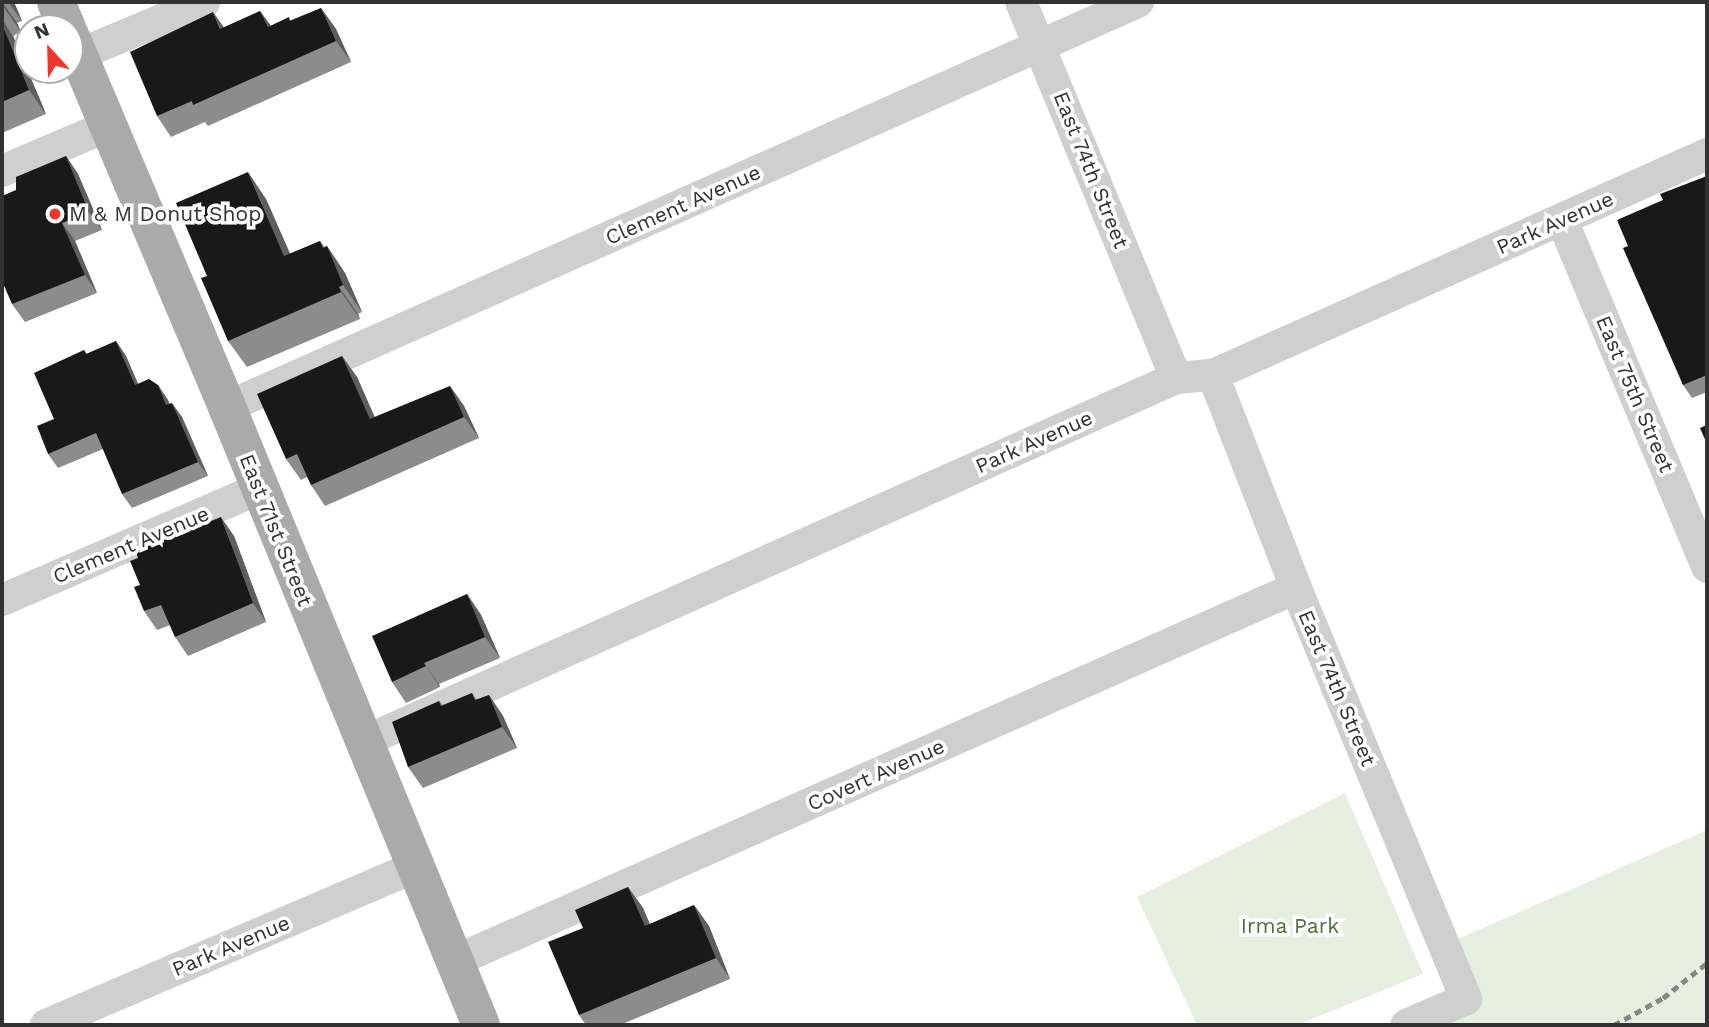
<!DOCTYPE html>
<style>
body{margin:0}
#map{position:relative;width:1709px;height:1027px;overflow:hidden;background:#fff;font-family:"Work Sans",sans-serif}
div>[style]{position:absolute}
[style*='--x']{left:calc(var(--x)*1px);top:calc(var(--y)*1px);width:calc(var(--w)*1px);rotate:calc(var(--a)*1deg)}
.green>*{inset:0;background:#e6efdf}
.minor>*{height:32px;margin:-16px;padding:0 16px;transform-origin:16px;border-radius:16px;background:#cfcfcf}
.major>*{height:38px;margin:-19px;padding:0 19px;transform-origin:19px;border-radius:19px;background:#aaa}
.rail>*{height:5px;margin-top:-2.5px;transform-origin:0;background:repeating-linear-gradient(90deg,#878787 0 7px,transparent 0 12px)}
.wall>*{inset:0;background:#8c8c8c}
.shaded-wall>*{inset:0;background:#5e5e5e}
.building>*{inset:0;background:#191919}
.dots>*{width:19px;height:19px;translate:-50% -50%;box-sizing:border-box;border:4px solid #fff;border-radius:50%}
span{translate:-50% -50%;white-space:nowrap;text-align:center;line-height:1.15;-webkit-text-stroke:7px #fff;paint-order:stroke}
.street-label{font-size:21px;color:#323232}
.poi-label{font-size:21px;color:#323232}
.left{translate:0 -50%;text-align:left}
.park-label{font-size:21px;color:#4e713b}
.frame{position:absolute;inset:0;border:4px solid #323232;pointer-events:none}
.north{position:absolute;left:14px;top:14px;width:70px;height:70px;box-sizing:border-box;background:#fff;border:2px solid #adadad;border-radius:50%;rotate:338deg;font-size:19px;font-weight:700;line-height:28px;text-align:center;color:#323232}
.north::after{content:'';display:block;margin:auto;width:24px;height:32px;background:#f0362c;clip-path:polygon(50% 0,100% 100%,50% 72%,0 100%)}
</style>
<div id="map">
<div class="green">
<i style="clip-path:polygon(1345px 793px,1423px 974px,1297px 1025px,1197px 1025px,1137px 897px)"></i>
<i style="clip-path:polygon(1707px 830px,1707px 1025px,1406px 1025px,1466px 999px,1444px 945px)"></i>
</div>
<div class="minor">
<i style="--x:1021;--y:2;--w:407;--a:67.6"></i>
<i style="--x:78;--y:55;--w:137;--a:-22.8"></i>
<i style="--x:2;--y:171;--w:115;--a:-23"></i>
<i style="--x:1562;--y:220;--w:376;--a:67.3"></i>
<i style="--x:1213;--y:375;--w:229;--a:68.7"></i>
<i style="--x:1296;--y:588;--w:445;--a:67.5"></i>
<i style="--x:1466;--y:999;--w:65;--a:156.6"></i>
<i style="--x:227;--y:407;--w:997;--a:-23.97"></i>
<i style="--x:2;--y:600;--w:280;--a:-23.4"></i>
<i style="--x:363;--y:742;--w:891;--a:-24.12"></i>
<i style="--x:1176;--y:378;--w:37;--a:-5"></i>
<i style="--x:1213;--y:375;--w:541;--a:-24.1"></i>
<i style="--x:455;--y:961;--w:920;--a:-23.92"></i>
<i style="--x:46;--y:1025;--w:401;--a:-23.2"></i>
</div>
<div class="major">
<i style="--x:56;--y:2;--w:28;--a:67"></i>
<i style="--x:70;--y:35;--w:404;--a:67.1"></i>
<i style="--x:227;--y:407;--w:668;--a:67.66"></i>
</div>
<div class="rail">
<i style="--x:1614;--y:1025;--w:56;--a:-28.9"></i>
<i style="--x:1663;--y:998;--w:56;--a:-38.5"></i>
</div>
<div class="wall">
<i style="clip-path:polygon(2px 2px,14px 2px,22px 21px,17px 23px,21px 32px,13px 36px,46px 114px,2px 133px)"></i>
<i style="clip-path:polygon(321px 8px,336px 29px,351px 62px,208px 126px,205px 122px,171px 137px,157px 116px,224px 28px,260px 11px,271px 26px,291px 20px)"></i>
<i style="clip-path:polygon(66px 156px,78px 174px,102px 230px,75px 241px,97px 293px,25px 322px,12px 304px,16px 190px)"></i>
<i style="clip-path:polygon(1707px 176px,1707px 392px,1692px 398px,1683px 385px,1628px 246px,1663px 200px)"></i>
<i style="clip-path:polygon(266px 199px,290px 254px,320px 241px,324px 247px,327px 246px,345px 273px,362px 312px,358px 314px,360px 319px,247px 367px,228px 341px,207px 276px)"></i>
<i style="clip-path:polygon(116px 341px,126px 356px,138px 384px,158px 385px,170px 404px,182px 417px,208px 476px,132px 508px,122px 494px,103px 449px,58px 468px,48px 454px,54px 419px,84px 350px,87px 354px)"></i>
<i style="clip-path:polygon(342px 356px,357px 377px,374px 417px,450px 386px,464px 406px,479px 438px,325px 506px,311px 485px,307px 477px,301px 480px,286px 459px)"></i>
<i style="clip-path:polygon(234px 536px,266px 622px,188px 656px,175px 637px,170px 625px,157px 630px,144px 611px)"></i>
<i style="clip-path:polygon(467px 594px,481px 615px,500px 658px,439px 684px,440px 687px,406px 703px,392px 682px)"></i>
<i style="clip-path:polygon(472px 693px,477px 700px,489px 695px,503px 716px,517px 748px,423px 788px,408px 767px,439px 701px,443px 705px)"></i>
<i style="clip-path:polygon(628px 887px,643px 908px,650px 924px,694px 905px,709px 926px,730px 979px,620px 1025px,586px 1025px,579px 1015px,583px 928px)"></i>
</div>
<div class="shaded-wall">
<i style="clip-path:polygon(2px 2px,17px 23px,21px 32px,5px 9px)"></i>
<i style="clip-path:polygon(8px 2px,14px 2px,22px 21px)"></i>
<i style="clip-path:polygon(321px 8px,336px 29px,351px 62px,336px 41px)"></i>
<i style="clip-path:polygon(260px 11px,275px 32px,268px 27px)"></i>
<i style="clip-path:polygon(213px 12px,228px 33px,220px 29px)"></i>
<i style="clip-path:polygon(2px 19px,13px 36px,46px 114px,29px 90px,2px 24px)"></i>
<i style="clip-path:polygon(66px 156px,78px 174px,102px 230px,89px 212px)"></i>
<i style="clip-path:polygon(248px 172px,266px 199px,303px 283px,284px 256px)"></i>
<i style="clip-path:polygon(62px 223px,75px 241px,97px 293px,85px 275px)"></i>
<i style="clip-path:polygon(320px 241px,332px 259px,327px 246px,345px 273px,362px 312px,343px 285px)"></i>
<i style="clip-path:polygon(339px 287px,358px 314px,360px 319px,341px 292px)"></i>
<i style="clip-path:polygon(116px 341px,126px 356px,145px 400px,135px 385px)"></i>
<i style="clip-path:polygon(342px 356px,357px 377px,385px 440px,370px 419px)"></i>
<i style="clip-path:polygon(158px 385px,168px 400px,176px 420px,166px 405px)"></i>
<i style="clip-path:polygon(450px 386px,464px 406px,479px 438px,464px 417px)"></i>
<i style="clip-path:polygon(172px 403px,182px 417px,208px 476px,198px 462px)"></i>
<i style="clip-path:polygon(221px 517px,234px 536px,266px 622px,253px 603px)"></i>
<i style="clip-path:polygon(467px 594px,481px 615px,500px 658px,485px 637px)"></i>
<i style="clip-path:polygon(424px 663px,439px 684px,440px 687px)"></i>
<i style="clip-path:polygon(489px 695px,503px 716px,517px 748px,502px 727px)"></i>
<i style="clip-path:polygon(628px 887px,643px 908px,659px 947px,645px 926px)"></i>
<i style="clip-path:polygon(694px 905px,709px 926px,730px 979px,716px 958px)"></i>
</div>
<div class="building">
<i style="clip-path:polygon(321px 8px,336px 41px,193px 105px,192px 101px,157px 116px,130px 52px,213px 12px,220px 29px,260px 11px,268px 27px,289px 17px,290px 21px)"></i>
<i style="clip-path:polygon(2px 24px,29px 90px,2px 102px)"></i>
<i style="clip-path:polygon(66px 156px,89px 212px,62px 223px,85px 275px,12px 304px,2px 281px,2px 196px,16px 190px,16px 177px)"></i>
<i style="clip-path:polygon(248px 172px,284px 256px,320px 241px,323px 248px,327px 246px,343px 285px,339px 287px,341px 292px,228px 341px,201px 278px,207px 276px,176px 203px)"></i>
<i style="clip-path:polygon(1707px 176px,1707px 375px,1683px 385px,1623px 248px,1628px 246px,1617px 220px,1663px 200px,1660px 194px)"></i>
<i style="clip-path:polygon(116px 341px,135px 385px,149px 379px,158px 385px,166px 405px,172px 403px,198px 462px,122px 494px,96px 433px,48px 454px,37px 426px,54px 419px,34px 373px,84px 350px,86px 354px)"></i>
<i style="clip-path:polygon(342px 356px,370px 419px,450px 386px,464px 417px,311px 485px,297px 454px,286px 459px,257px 394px)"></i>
<i style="clip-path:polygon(1707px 425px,1707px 444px,1700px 428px)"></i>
<i style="clip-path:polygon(221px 517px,253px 603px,175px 637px,161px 605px,144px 611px,134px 587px,140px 585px,130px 561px,138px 558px,136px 551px)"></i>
<i style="clip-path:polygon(467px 594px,485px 637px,424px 663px,426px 666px,392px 682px,372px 636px)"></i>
<i style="clip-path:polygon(472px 693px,475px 700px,489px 695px,502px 727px,408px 767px,392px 722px,439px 701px,441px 706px)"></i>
<i style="clip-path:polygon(628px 887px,645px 926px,694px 905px,716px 958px,579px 1015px,548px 942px,583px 928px,575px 910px)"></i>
</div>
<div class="dots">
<i style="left:55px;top:214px;background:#f0362c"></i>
</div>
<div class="street-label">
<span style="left:1091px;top:170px;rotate:68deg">East 74th Street</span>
<span style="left:683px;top:205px;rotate:-24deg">Clement Avenue</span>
<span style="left:1555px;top:223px;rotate:-24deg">Park Avenue</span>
<span style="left:1635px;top:394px;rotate:67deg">East 75th Street</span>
<span style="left:1034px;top:442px;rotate:-24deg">Park Avenue</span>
<span style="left:276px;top:530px;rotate:68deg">East 71st Street</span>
<span style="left:131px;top:545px;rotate:-23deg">Clement Avenue</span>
<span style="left:1337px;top:688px;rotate:67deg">East 74th Street</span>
<span style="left:876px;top:775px;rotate:-24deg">Covert Avenue</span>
<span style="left:231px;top:946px;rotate:-23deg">Park Avenue</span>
</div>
<div class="poi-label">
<span class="left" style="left:69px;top:214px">M &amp; M Donut Shop</span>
</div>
<div class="park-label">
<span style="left:1290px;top:926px">Irma Park</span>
</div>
<div class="frame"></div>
<div class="north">N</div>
</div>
